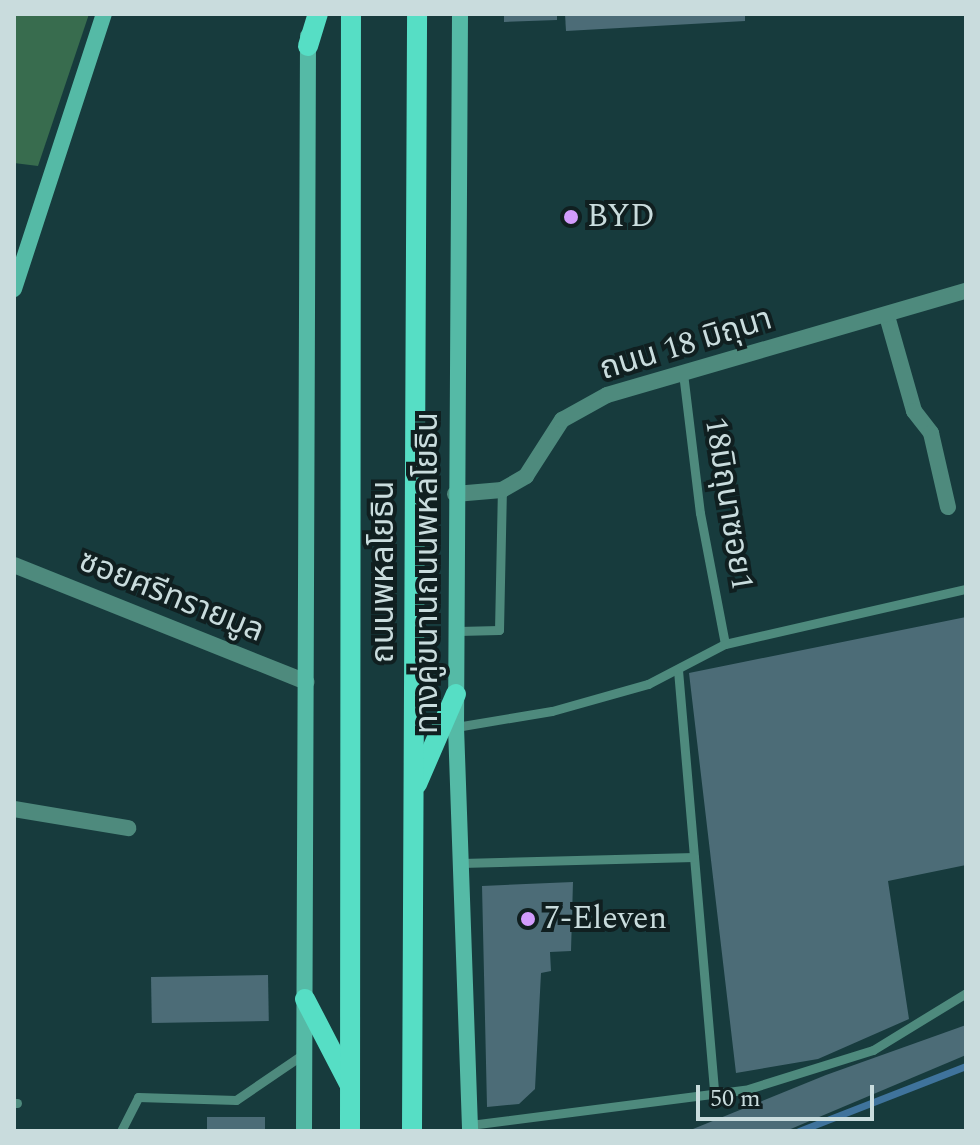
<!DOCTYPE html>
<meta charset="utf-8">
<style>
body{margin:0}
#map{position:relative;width:980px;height:1145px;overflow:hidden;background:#173b3d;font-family:Spectral,"Noto Sans Thai",serif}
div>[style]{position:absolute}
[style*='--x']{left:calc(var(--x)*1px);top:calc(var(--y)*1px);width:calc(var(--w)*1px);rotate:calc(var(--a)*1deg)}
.green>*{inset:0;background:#386c4e}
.stream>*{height:7px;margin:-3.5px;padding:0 3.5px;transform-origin:3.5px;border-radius:3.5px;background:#3f739c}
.building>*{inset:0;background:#4c6c77;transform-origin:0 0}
.lane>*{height:9px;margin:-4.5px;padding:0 4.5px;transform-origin:4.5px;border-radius:4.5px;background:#4e8a7d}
.street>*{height:16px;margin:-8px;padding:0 8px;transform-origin:8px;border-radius:8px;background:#4e8a7d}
.secondary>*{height:16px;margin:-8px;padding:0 8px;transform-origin:8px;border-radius:8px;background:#55baa6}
.primary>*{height:20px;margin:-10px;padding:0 10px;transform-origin:10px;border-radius:10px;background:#56dec5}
.dots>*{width:22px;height:22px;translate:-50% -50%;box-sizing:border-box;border:4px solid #101f20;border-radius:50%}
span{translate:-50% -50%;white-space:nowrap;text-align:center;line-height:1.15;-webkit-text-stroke:8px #101f20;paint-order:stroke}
.poi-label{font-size:32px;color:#c9dcdd}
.left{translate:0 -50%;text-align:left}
.street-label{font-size:32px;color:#c9dcdd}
.frame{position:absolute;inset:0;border:16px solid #c9dcdd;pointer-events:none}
.scale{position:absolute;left:696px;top:1085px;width:178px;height:36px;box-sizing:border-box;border:4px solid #c9dcdd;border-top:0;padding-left:10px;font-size:24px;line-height:28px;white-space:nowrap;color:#c9dcdd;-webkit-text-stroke:6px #101f20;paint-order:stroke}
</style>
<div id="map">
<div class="green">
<i style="clip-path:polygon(14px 14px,89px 14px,38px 166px,14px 163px)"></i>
</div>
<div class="stream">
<i style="--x:799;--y:1131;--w:179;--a:-21.3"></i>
</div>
<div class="building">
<i style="clip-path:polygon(504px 14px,557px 14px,557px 20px,504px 22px)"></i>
<i style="clip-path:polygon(565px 14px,745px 14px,745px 21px,566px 31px)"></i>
<i style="clip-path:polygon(966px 617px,966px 865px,888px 881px,909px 1019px,818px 1059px,736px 1073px,689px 673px)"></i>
<i style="clip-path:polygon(573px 882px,571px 951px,550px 952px,551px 971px,541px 973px,535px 1089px,519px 1104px,487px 1107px,482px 886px)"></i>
<i style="left:268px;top:975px;width:46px;height:117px;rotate:89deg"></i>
<i style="clip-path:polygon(966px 1025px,966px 1055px,786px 1131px,688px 1131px,826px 1075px)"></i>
<i style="left:207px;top:1117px;width:58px;height:14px"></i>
</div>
<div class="lane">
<i style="--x:683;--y:373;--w:141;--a:83.1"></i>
<i style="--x:700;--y:513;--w:133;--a:79.2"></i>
<i style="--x:458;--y:631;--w:41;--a:-1.4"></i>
<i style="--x:499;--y:630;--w:140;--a:-88.8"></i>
<i style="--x:678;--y:670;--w:426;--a:85.1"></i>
<i style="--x:456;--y:727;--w:97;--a:-9.5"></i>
<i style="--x:552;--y:711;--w:100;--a:-15.7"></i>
<i style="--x:648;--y:684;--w:87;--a:-27.5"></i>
<i style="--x:725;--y:644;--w:247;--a:-12.9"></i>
<i style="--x:461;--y:863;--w:233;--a:-1.5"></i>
<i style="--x:14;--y:1103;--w:3;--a:0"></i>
<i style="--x:470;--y:1125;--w:277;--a:-7.3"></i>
<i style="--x:745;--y:1090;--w:134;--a:-17.4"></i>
<i style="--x:873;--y:1050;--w:109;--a:-31.5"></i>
<i style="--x:121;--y:1131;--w:38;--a:-63"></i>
<i style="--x:138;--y:1097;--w:98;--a:1.8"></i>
<i style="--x:236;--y:1100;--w:83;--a:-34.3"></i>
</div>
<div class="street">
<i style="--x:887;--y:316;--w:99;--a:74.1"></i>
<i style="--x:914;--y:411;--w:28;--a:52"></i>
<i style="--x:931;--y:433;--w:76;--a:77.1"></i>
<i style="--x:455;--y:494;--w:47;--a:-4.9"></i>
<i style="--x:502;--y:490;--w:28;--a:-30"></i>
<i style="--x:526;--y:476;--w:67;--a:-57.3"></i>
<i style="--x:562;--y:420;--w:51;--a:-29.1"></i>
<i style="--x:607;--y:395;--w:374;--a:-16.2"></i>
<i style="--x:14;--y:565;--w:315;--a:21.8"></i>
<i style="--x:14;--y:809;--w:116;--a:9.5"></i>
</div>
<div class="secondary">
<i style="--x:460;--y:14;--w:713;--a:90.32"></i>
<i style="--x:456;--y:727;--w:404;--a:88"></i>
<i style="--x:14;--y:289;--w:289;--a:-71.9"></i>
<i style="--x:304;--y:1131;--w:1095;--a:-89.79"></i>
</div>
<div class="primary">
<i style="--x:308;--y:46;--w:34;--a:-73"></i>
<i style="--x:417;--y:784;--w:98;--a:-66.6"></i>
<i style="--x:305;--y:999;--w:96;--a:62.6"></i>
<i style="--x:350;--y:1131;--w:1117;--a:-89.95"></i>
<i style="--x:412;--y:1131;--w:1117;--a:-89.74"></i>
</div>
<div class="dots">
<i style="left:571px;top:217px;background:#d29cfd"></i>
<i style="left:528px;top:919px;background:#d29cfd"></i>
</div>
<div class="poi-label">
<span class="left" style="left:587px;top:217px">BYD</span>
<span class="left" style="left:544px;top:919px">7-Eleven</span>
</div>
<div class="street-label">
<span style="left:686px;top:345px;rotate:-17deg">ถนน 18 มิถุนา</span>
<span style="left:728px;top:504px;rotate:81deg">18มิถุนาซอย1</span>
<span style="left:384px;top:572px;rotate:-90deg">ถนนพหลโยธิน</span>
<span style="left:428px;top:573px;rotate:-90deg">ทางคู่ขนานถนนพหลโยธิน</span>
<span style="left:171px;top:597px;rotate:22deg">ซอยศรีทรายมูล</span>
</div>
<div class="frame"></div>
<div class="scale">50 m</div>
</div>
